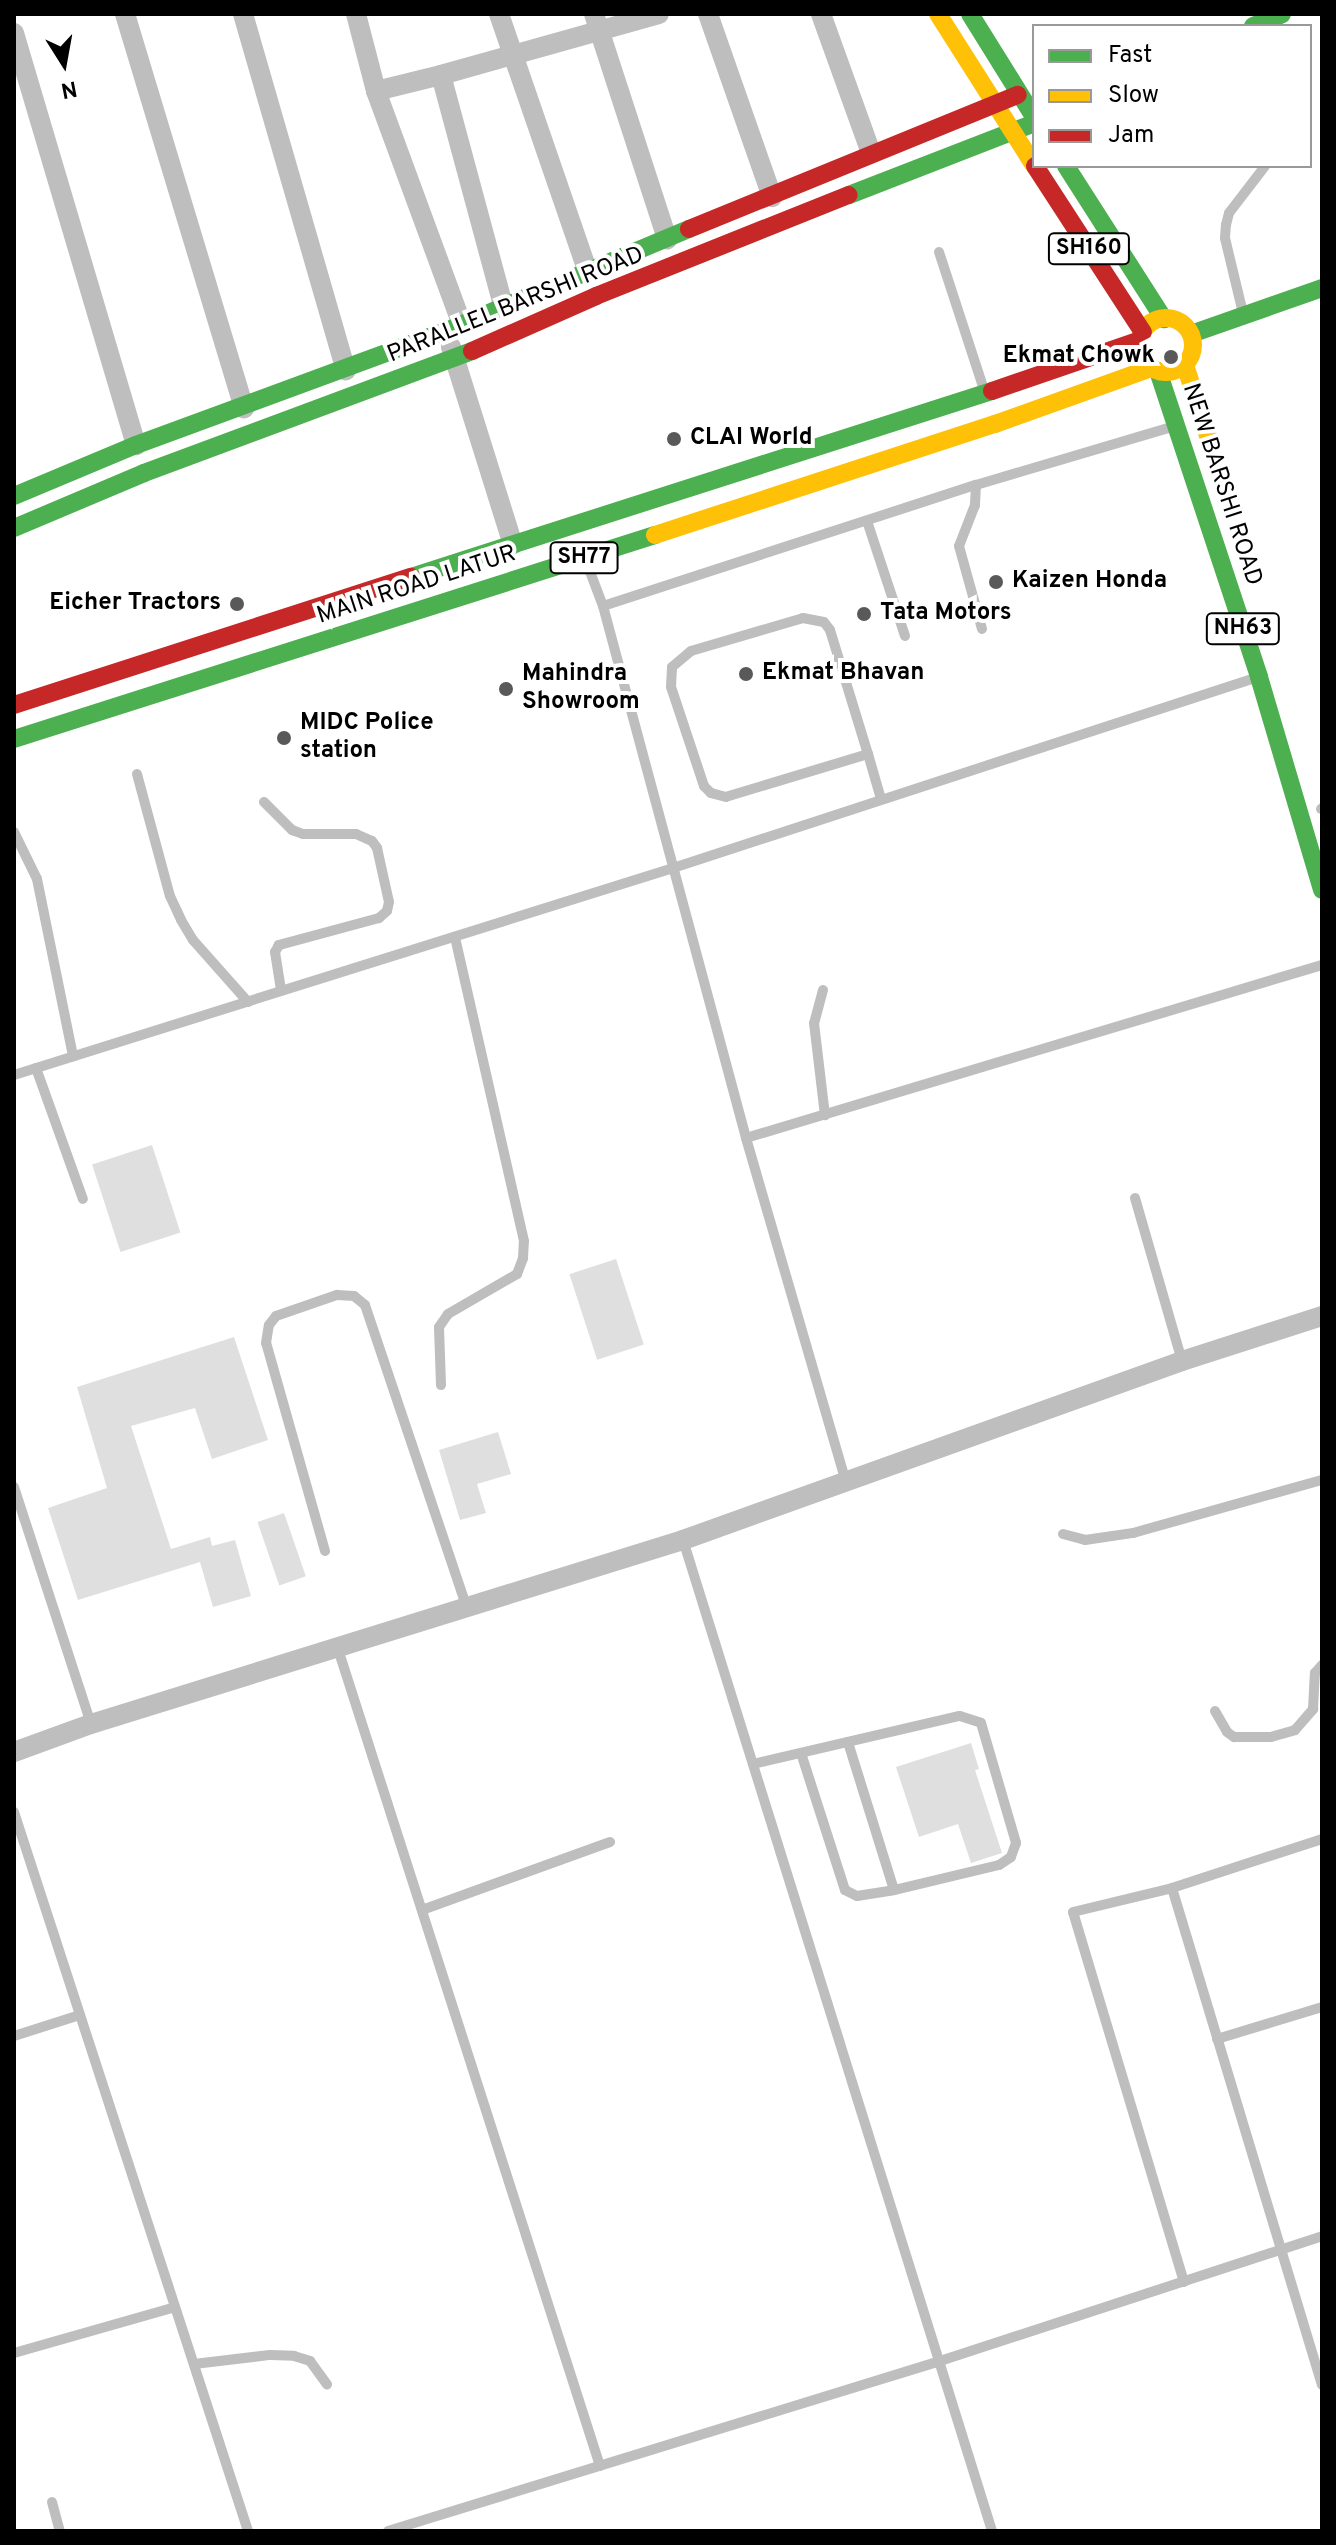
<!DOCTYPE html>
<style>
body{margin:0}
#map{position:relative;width:1336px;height:2545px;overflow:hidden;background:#fff;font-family:Overpass,sans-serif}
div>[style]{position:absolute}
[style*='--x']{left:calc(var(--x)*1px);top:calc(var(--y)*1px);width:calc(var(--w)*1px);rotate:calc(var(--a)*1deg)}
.building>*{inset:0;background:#dfdfdf;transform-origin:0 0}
.lane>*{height:10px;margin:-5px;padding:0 5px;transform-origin:5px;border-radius:5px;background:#bebebe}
.street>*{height:20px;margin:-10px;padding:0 10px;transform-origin:10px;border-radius:10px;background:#bebebe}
.fast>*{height:18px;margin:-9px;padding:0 9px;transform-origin:9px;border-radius:9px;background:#4caf50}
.slow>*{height:18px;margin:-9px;padding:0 9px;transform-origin:9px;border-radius:9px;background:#ffc107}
.slow>.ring{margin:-9px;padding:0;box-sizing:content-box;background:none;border:18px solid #ffc107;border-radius:50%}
.jam>*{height:18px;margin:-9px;padding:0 9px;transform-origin:9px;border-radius:9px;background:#c62828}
.dots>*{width:22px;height:22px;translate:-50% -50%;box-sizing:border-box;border:4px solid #fff;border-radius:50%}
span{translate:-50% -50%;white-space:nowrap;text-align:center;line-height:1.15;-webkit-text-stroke:8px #fff;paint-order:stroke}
.shield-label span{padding:2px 6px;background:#fff;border:2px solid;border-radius:6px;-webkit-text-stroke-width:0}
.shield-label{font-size:22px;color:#000;font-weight:700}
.street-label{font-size:24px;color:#000}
.poi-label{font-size:24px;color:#000;font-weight:700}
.right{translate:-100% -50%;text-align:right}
.left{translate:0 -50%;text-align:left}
.frame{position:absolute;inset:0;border:16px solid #000;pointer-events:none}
.legend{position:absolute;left:1032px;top:24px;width:280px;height:144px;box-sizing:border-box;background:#fff;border:2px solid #999;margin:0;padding:10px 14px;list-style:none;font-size:24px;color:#000}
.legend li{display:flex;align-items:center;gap:16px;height:40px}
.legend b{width:40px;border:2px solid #999}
.north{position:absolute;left:24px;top:24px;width:80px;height:80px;-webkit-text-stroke:6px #fff;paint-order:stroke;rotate:169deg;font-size:22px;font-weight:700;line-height:32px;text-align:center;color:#000}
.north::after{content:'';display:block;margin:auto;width:28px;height:36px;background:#000;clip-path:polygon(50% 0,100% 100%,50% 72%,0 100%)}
</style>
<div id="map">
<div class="building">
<i style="left:152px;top:1145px;width:92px;height:63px;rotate:72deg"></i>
<i style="left:616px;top:1259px;width:90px;height:49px;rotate:72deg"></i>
<i style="clip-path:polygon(234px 1337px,268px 1440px,212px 1459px,195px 1408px,131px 1426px,171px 1549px,210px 1537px,212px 1546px,235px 1540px,251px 1596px,213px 1607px,200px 1562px,78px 1600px,48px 1508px,107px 1488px,77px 1387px)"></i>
<i style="clip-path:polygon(498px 1432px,511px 1474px,477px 1484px,486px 1513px,460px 1520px,439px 1450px)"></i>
<i style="left:284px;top:1513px;width:67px;height:28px;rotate:71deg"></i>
<i style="clip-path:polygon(971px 1743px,979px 1769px,975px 1770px,1002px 1853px,971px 1863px,958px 1824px,919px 1837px,896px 1767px)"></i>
</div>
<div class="lane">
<i style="--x:939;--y:252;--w:142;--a:71.9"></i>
<i style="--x:1242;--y:309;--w:73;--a:-103.5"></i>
<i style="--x:1225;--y:238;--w:13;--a:-86"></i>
<i style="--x:1226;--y:225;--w:12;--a:-76"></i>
<i style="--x:1229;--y:213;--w:59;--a:-52.5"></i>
<i style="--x:976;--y:485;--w:20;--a:93"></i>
<i style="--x:975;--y:505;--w:44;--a:111.3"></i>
<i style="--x:959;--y:546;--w:86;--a:74.5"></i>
<i style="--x:867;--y:521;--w:121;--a:71.7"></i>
<i style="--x:586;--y:561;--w:48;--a:69.3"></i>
<i style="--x:603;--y:606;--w:551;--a:74.95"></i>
<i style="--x:746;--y:1138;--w:355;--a:73.8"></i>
<i style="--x:603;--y:606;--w:392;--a:-18"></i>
<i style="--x:976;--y:485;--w:201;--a:-16.5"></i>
<i style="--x:868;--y:754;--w:148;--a:163.2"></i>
<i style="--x:726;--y:797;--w:16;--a:-165"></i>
<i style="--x:711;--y:793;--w:10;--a:-135"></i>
<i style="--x:704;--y:786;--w:104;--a:-108.4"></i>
<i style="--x:671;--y:687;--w:20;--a:-87"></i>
<i style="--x:672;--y:667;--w:25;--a:-40"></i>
<i style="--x:691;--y:651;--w:117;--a:-16.4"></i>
<i style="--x:803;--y:618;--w:21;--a:11"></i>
<i style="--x:824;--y:622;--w:10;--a:53"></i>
<i style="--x:830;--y:630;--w:130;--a:73"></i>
<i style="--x:868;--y:754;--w:47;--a:73.9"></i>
<i style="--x:137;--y:774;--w:126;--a:74.9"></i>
<i style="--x:170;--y:896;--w:26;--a:65"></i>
<i style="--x:181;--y:920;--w:23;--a:59"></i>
<i style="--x:193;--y:940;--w:83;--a:48.4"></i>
<i style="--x:264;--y:802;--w:40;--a:45"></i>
<i style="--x:292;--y:830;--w:12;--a:20"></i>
<i style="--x:303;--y:834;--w:53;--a:0"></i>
<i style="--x:356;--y:834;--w:17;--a:24"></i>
<i style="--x:372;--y:841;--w:9;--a:54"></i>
<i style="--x:377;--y:848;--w:55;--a:77.5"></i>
<i style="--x:389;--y:902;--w:9;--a:103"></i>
<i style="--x:387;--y:911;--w:11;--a:139"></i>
<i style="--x:379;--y:918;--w:104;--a:164.9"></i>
<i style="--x:279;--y:945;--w:8;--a:120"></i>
<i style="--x:275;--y:952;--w:39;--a:81"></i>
<i style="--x:1321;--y:809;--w:1;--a:-45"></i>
<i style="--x:14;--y:832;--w:52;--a:63.9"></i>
<i style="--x:37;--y:879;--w:181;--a:78.5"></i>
<i style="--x:823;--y:990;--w:34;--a:105"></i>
<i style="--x:814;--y:1023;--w:93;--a:83.2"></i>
<i style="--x:36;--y:1068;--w:139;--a:70.3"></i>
<i style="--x:14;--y:1075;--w:691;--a:-17.44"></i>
<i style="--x:673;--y:868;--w:609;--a:-18.08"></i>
<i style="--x:746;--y:1138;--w:601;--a:-16.72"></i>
<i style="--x:1135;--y:1198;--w:170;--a:73.9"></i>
<i style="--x:441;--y:1385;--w:58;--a:-92"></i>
<i style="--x:439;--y:1327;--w:16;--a:-55"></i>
<i style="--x:448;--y:1314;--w:80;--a:-30.1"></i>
<i style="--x:517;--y:1274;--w:17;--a:-69"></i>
<i style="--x:523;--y:1258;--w:17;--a:-87"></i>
<i style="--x:524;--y:1241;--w:312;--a:-102.8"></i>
<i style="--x:14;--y:1487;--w:249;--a:72"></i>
<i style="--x:1063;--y:1534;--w:23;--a:15"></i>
<i style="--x:1085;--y:1540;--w:49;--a:-8.3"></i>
<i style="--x:1133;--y:1533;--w:196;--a:-15.7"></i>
<i style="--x:683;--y:1540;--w:1038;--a:72.68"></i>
<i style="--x:325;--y:1551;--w:216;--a:-105.8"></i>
<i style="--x:266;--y:1343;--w:18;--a:-81"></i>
<i style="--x:269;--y:1325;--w:11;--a:-52"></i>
<i style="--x:276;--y:1316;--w:65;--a:-19"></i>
<i style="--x:337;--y:1295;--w:17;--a:3"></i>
<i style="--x:354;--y:1296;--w:14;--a:39"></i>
<i style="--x:365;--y:1305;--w:320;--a:71.4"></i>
<i style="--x:338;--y:1649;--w:858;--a:72.22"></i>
<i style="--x:1215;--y:1711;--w:24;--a:60"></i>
<i style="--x:1227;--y:1732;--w:9;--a:36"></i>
<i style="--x:1234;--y:1737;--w:37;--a:0"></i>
<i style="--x:1271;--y:1737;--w:25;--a:-16"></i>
<i style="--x:1295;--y:1730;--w:28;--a:-49"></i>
<i style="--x:1313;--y:1709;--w:36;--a:-87"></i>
<i style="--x:1315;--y:1673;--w:11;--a:-49"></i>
<i style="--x:801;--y:1753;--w:144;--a:72.2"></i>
<i style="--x:845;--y:1890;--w:13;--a:27"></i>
<i style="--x:857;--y:1896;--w:37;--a:-9"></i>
<i style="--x:894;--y:1890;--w:155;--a:-107.3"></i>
<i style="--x:753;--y:1764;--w:212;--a:-13.1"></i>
<i style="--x:960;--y:1716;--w:22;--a:18"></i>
<i style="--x:981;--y:1723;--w:125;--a:73.7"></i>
<i style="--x:1016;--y:1843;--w:15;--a:110"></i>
<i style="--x:1011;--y:1857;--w:14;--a:146"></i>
<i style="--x:999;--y:1865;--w:108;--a:166.6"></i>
<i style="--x:14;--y:1812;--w:756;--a:71.97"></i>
<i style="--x:1172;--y:1888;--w:158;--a:-18.1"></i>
<i style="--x:422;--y:1910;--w:200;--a:-19.9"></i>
<i style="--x:14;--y:2036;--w:69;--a:-17.7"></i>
<i style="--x:1217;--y:2039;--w:110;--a:-16.9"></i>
<i style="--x:1184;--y:2282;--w:386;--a:-106.7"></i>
<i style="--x:1073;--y:1912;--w:102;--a:-13.6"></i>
<i style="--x:1172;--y:1888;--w:519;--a:73.21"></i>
<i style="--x:14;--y:2353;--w:167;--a:-15.9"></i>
<i style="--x:194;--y:2364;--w:77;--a:-6.8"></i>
<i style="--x:270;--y:2355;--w:24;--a:2"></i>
<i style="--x:294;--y:2356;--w:17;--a:17"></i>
<i style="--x:310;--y:2361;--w:29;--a:54"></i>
<i style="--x:52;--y:2502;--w:30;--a:75"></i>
<i style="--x:388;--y:2531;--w:574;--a:-17.11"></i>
<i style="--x:937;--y:2362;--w:405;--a:-18.1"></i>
</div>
<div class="street">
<i style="--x:125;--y:14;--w:412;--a:73.2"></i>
<i style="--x:243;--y:14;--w:371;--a:73.9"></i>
<i style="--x:356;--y:14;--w:80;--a:75.4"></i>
<i style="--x:376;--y:91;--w:246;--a:69.8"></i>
<i style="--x:499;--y:14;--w:270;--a:71"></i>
<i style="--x:594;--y:14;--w:237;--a:72"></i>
<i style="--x:708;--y:14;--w:194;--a:70.7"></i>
<i style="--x:821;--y:14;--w:148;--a:70.2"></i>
<i style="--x:14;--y:33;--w:430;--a:73.5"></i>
<i style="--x:376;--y:91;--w:67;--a:-13.8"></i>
<i style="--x:503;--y:305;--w:238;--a:-105.1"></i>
<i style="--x:441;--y:75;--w:226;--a:-15.6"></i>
<i style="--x:451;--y:347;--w:207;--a:72.6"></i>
<i style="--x:14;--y:1752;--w:82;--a:-20"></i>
<i style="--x:91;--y:1724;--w:620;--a:-17.27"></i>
<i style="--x:683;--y:1540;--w:530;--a:-19.73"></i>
<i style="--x:1182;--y:1361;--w:147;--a:-17.8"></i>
</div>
<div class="fast">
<i style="--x:970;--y:14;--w:121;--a:58.1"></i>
<i style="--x:1253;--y:26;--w:31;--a:-22"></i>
<i style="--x:1066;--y:166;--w:182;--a:57.4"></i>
<i style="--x:849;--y:195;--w:196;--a:-21.2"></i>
<i style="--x:1191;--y:334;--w:139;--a:-19.3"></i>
<i style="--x:1158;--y:371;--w:322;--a:71.7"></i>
<i style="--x:1259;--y:677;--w:222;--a:73.5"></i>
<i style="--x:14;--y:496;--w:132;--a:-22.7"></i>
<i style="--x:136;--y:445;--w:330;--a:-20.2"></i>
<i style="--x:446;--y:331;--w:264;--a:-22.8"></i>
<i style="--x:14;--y:528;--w:141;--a:-22.9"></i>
<i style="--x:144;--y:473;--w:350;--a:-20.4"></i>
<i style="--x:411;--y:577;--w:610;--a:-17.75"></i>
<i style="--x:14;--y:739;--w:673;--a:-17.65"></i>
</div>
<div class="slow">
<i style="--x:938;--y:14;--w:179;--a:57.6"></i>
<i class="ring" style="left:1139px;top:318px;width:36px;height:36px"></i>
<i style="--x:1185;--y:365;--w:78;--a:72"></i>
<i style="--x:655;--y:535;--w:358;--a:-18.1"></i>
<i style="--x:995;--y:424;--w:166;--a:-19.7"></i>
</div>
<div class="jam">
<i style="--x:1035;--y:166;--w:198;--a:57"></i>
<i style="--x:689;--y:229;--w:355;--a:-22.2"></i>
<i style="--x:472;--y:351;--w:136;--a:-23.9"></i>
<i style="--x:596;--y:296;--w:272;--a:-21.8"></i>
<i style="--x:992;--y:391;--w:157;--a:-19"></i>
<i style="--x:14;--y:705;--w:417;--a:-17.9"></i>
</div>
<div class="dots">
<i style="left:1171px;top:357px;background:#595959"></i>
<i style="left:674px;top:439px;background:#595959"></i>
<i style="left:996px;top:582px;background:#595959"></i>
<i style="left:237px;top:604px;background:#595959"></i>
<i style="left:864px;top:614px;background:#595959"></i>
<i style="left:746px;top:674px;background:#595959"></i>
<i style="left:506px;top:689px;background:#595959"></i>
<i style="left:284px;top:738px;background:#595959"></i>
</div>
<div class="shield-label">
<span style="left:1089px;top:249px">SH160</span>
<span style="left:584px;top:558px">SH77</span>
<span style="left:1243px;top:629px">NH63</span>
</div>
<div class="street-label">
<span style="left:516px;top:306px;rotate:-22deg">PARALLEL BARSHI ROAD</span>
<span style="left:1221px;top:485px;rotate:72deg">NEW BARSHI ROAD</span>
<span style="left:417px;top:586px;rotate:-18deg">MAIN ROAD LATUR</span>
</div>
<div class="poi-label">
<span class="right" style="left:1155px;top:357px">Ekmat Chowk</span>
<span class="left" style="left:690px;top:439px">CLAI World</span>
<span class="left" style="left:1012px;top:582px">Kaizen Honda</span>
<span class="right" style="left:221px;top:604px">Eicher Tractors</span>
<span class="left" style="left:880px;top:614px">Tata Motors</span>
<span class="left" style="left:762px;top:674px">Ekmat Bhavan</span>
<span class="left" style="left:522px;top:689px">Mahindra<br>Showroom</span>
<span class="left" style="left:300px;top:738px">MIDC Police<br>station</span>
</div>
<div class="frame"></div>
<ul class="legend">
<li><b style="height:10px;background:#4caf50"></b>Fast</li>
<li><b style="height:10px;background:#ffc107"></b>Slow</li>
<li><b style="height:10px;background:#c62828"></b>Jam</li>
</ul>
<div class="north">N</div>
</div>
